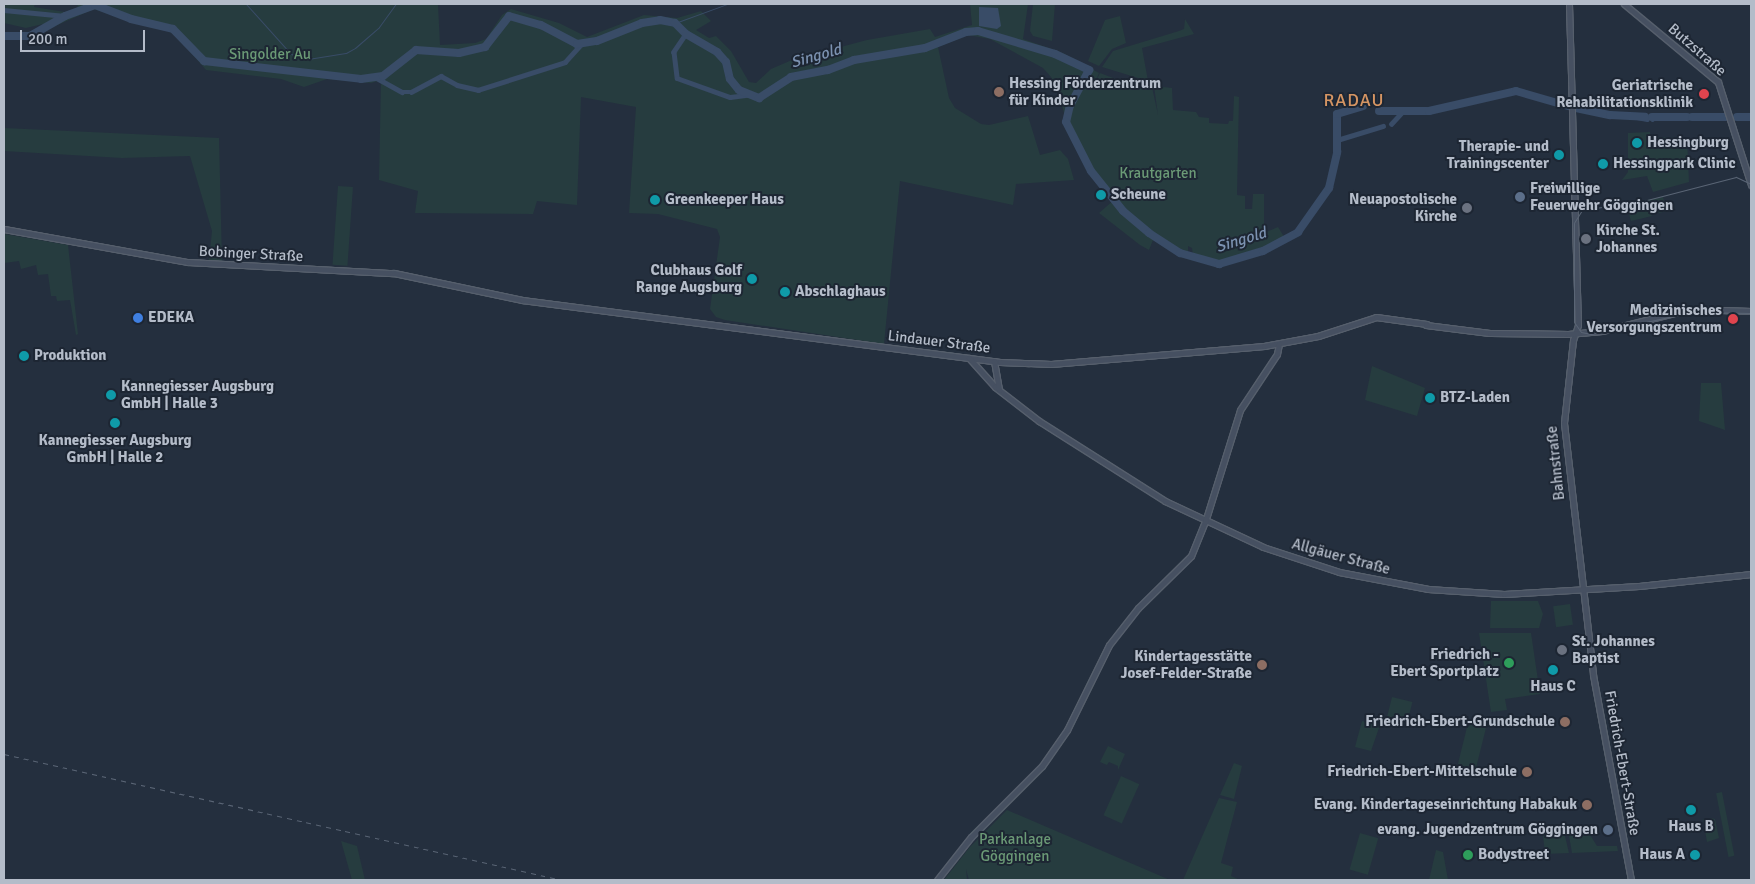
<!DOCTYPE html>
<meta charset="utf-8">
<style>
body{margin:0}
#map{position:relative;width:1755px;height:884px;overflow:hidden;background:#242f3e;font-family:Signika,sans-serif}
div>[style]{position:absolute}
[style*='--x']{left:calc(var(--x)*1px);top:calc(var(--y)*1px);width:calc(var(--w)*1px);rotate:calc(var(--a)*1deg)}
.green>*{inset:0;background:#263c3f;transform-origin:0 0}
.water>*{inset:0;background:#394c67}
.stream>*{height:1px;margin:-0.5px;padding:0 0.5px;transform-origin:0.5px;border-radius:0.5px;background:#394c67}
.canal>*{height:4.5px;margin:-2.25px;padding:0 2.25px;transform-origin:2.25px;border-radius:2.25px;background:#394c67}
.river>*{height:8px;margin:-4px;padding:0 4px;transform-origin:4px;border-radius:4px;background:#394c67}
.roads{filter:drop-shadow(1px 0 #565f6c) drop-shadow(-1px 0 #565f6c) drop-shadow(0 1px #565f6c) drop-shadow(0 -1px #565f6c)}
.secondary>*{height:5px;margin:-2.5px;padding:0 2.5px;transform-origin:2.5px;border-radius:2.5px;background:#465061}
.tram>*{height:1px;margin:-0.5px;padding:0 0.5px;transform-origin:0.5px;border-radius:0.5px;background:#5a6575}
.rail>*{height:1px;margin-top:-0.5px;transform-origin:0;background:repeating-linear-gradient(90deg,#5a6575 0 5px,transparent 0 10px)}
.dots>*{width:14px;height:14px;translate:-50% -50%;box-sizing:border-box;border:2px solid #1d2633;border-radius:50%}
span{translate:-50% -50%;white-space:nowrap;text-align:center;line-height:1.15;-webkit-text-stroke:4px #1d2633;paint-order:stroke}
.street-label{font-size:15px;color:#b4bcc9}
.park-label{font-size:15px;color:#6b9a76}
.poi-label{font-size:15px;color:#b4bcc9;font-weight:700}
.left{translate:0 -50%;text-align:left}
.right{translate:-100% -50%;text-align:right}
.water-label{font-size:16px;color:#7c92b1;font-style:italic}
.quarter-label{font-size:18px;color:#d59563;letter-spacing:1px}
.frame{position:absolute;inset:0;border:5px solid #b4bcc9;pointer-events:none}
.scale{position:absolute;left:20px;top:30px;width:125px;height:22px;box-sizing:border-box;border:2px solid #b4bcc9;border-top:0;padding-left:6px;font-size:15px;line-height:18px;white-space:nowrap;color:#b4bcc9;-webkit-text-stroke:4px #1d2633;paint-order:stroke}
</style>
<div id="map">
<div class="green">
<i style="clip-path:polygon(4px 4px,35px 4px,34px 7px,65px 12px,77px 8px,78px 4px,438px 4px,440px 45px,475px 43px,486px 39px,502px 15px,511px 9px,559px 23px,587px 37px,644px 15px,677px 18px,701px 11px,711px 21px,696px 30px,709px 38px,716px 36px,731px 51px,749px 82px,756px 83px,771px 69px,792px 60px,867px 40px,930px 29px,935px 37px,972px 25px,970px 4px,1028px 4px,1023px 39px,1063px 53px,1099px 73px,1092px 89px,1100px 73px,1132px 85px,1152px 87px,1158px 115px,1154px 86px,1172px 88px,1173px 110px,1196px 112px,1199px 117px,1209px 118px,1209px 123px,1228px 124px,1229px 121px,1233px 121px,1234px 96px,1239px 97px,1237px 195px,1245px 196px,1245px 209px,1252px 209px,1253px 194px,1264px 194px,1264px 233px,1278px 227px,1286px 240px,1219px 261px,1193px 255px,1192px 248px,1188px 246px,1188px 254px,1177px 250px,1155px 235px,1149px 250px,1140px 245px,1099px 213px,1115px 199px,1091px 167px,1068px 129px,1059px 93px,1051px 77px,1043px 68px,990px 39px,968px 35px,938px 47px,949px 98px,955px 108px,981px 124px,989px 125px,1028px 116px,1040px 155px,1060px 150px,1068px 159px,1074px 180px,1016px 184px,1013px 205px,900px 181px,884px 344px,725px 320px,716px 317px,710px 309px,720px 237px,717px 229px,658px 214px,629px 213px,636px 107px,581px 97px,577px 205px,537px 201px,533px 214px,415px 213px,418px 191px,379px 180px,381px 80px,371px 83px,327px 79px,304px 87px,281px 79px,206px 70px,175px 34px,160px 27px,126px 20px,94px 9px,46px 30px,43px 24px,26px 28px,4px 23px)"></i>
<i style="clip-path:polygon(1033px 4px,1055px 4px,1052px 41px,1033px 36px,1030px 31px)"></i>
<i style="clip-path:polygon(1120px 16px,1126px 43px,1112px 49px,1099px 66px,1088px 61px,1105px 20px)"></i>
<i style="clip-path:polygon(1185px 19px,1194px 34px,1142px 48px,1148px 81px,1102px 67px,1113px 51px,1179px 31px,1184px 29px)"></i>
<i style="clip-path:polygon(4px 128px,219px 138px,222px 261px,209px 260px,212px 231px,190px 156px,122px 158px,4px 151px)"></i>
<i style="clip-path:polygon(1650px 132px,1651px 137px,1687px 138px,1689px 182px,1653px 192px,1647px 176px,1622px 180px,1628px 172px,1628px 133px)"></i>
<i style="left:338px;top:186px;width:15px;height:79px;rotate:4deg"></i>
<i style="clip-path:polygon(1663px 197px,1667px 211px,1659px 213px,1655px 203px,1648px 206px,1652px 216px,1631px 221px,1626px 204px)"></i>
<i style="clip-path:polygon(4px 234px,68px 245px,78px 334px,76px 335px,70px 300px,57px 301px,56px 296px,51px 296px,48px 274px,38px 275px,36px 265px,21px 269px,19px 261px,4px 263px)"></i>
<i style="clip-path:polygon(1372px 366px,1425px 388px,1417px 416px,1365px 400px)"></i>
<i style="clip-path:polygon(1701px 383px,1721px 383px,1725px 430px,1699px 421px)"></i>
<i style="clip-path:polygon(1491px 601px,1538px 601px,1543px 614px,1539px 628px,1490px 628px)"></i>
<i style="left:1570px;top:604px;width:21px;height:17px;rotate:82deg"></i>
<i style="clip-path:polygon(1479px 633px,1531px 633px,1540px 694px,1505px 699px,1507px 710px,1491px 712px)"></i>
<i style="left:1392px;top:697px;width:21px;height:23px;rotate:14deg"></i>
<i style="clip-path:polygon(1362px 721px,1380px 725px,1371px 751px,1355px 747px)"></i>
<i style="clip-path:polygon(1471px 725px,1486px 728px,1475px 772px,1469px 775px,1456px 772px,1467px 727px)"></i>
<i style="clip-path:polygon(1108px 746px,1125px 754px,1118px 770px,1118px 766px,1109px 762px,1107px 765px,1100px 762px)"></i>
<i style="clip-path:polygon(1234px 763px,1242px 766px,1234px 799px,1220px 795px)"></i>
<i style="left:1121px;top:776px;width:20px;height:43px;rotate:24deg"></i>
<i style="left:1722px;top:792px;width:65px;height:6px;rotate:79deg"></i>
<i style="clip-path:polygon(1219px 798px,1237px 802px,1221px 863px,1233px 867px,1231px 876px,1240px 880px,1183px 880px)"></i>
<i style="clip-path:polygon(1007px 810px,1170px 880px,969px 880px,966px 869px,967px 880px,944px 880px,969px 848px)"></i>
<i style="clip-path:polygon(1710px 818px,1715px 819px,1719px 838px,1707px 842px,1703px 819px)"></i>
<i style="clip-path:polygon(1568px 830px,1587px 830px,1597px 846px,1617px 846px,1618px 851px,1572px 853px)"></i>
<i style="clip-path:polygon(1560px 831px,1564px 832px,1569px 853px,1545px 854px,1543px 835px)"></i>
<i style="left:1360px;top:833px;width:19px;height:38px;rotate:16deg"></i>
<i style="clip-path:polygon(341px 841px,357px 846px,365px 880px,352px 880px)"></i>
<i style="clip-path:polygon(1436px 850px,1443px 852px,1448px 880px,1429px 880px)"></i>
</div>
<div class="water">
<i style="clip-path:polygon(979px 7px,998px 8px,1001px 26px,997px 29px,979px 26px)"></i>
</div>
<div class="stream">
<i style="--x:246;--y:4;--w:67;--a:48"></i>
<i style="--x:291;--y:54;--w:18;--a:16"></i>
<i style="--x:308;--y:59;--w:38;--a:-9"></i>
<i style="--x:346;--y:53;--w:10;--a:-29"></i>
<i style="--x:355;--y:48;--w:32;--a:-41"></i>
<i style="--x:379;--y:27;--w:29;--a:-54"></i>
<i style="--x:675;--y:23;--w:55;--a:-20.1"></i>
</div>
<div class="canal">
<i style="--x:4;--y:10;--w:61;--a:5.6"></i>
<i style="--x:686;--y:34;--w:22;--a:124"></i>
<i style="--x:674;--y:52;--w:26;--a:83"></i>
<i style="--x:677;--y:78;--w:56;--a:19.7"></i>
<i style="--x:730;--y:97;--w:17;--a:-7"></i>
<i style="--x:375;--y:77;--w:31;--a:29"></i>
<i style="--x:402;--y:92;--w:9;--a:0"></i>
<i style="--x:411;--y:92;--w:34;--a:-28"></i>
<i style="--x:441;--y:76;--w:18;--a:29"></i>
<i style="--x:457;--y:85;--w:22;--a:13"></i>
<i style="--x:478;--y:90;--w:91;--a:-17.8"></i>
<i style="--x:565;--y:62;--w:25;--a:-48"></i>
<i style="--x:1637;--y:117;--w:10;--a:11"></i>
<i style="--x:1652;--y:119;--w:5;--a:-37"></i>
<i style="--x:1391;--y:124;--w:18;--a:-47"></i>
<i style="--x:1337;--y:140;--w:48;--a:-16.9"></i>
</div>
<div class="river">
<i style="--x:4;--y:36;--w:26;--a:0"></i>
<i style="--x:30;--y:36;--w:40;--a:-29.7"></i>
<i style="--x:65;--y:16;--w:32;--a:-20"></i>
<i style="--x:95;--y:5;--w:39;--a:21"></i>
<i style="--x:131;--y:19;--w:43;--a:13.4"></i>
<i style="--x:173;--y:29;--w:45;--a:45.9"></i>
<i style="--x:204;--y:61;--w:158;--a:6.5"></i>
<i style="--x:361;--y:79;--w:22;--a:-8"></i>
<i style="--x:383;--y:76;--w:42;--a:-38.2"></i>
<i style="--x:416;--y:50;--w:43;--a:4"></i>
<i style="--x:459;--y:53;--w:27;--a:-13"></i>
<i style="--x:485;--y:47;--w:39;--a:-52"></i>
<i style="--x:509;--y:16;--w:33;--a:16"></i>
<i style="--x:541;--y:25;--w:41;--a:27.8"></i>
<i style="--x:577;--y:44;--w:20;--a:-9"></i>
<i style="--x:597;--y:41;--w:48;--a:-21.8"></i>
<i style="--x:642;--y:23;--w:18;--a:-9"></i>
<i style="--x:660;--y:20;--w:15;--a:11"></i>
<i style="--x:675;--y:23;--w:16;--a:45"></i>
<i style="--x:686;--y:34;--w:36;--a:30"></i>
<i style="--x:717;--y:52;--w:13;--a:48"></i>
<i style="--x:726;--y:62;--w:17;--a:77"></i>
<i style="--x:730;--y:79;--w:14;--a:51"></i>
<i style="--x:739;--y:90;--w:22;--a:22"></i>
<i style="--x:759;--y:98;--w:38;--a:-33"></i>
<i style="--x:791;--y:77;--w:38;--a:-11"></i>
<i style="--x:828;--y:70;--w:28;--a:-21"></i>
<i style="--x:854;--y:60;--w:72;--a:-9.6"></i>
<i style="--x:925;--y:48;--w:44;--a:-21.3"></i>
<i style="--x:966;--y:32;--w:12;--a:-5"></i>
<i style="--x:978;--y:31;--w:80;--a:16.6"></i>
<i style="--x:1055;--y:54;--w:38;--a:25"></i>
<i style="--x:1089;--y:70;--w:40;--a:118"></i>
<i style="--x:1070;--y:105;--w:17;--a:103"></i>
<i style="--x:1066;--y:122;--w:55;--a:63"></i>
<i style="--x:1091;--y:171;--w:51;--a:51.3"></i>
<i style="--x:1123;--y:211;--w:34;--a:40"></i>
<i style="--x:1149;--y:233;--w:37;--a:33"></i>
<i style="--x:1180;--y:253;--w:41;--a:15.8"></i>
<i style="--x:1219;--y:264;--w:46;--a:-16.5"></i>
<i style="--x:1263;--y:251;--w:40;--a:-28"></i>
<i style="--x:1298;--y:232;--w:54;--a:-54.8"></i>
<i style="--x:1329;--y:188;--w:37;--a:-77"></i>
<i style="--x:1337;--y:152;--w:38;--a:-90"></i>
<i style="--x:1337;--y:114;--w:27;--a:-17"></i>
<i style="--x:1576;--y:108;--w:35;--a:12"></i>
<i style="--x:1610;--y:115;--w:35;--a:3"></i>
<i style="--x:1379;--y:111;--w:50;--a:0"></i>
<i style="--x:1429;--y:111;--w:89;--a:-12.9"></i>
<i style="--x:1516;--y:91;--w:54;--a:16.1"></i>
<i style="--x:1652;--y:117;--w:35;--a:0"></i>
<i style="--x:1692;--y:117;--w:34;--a:0"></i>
<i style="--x:1737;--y:117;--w:14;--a:0"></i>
</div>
<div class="roads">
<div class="secondary">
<i style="--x:1569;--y:4;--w:321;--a:88.4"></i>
<i style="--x:1578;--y:325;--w:16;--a:108"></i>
<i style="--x:1573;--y:340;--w:83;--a:96.2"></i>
<i style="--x:1564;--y:423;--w:254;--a:83.4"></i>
<i style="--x:1593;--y:675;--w:208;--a:79.5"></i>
<i style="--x:1624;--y:4;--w:122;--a:39.7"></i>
<i style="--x:1718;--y:82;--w:108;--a:72.2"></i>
<i style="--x:4;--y:229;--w:187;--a:10.2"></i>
<i style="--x:188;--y:262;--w:206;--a:3.1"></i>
<i style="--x:394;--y:273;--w:131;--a:11.9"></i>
<i style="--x:522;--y:300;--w:482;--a:7.4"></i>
<i style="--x:1000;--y:362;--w:51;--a:2.2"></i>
<i style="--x:1051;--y:364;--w:214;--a:-4.8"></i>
<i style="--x:1264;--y:346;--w:55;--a:-10.5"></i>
<i style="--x:1318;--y:336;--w:61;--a:-18.1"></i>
<i style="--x:1376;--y:317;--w:51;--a:7.8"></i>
<i style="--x:1426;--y:325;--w:64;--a:7.1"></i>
<i style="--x:1490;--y:333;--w:78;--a:0.7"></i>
<i style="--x:1568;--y:334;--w:34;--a:-5"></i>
<i style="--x:1602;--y:331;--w:91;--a:-14"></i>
<i style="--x:1690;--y:309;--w:61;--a:1.9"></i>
<i style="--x:969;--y:358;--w:39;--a:48"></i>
<i style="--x:995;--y:387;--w:56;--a:37.7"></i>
<i style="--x:1039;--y:421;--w:149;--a:32.4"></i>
<i style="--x:1165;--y:501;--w:108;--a:25.1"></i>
<i style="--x:1263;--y:547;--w:80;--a:18.2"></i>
<i style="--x:1339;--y:572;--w:91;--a:10.8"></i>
<i style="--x:1428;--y:589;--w:76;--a:3.8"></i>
<i style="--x:1504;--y:594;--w:135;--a:-3.4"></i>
<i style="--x:1639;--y:586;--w:113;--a:-6.1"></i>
<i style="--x:994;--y:361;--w:29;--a:80"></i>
<i style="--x:937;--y:880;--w:55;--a:-51.7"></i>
<i style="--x:971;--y:837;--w:100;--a:-45"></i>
<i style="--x:1042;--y:766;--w:44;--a:-55.2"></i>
<i style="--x:1067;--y:730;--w:95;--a:-63.7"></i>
<i style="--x:1109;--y:645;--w:47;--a:-51.9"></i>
<i style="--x:1138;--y:608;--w:74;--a:-44.5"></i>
<i style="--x:1191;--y:556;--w:37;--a:-68"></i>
<i style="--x:1205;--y:522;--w:117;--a:-72.6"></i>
<i style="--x:1240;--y:410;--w:67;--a:-56.5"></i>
<i style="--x:1277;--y:354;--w:10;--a:-79"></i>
</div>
</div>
<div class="tram">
<i style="--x:1751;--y:184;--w:17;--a:-155"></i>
<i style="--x:1736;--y:177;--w:96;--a:165.5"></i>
<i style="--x:1643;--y:201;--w:62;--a:171.6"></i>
<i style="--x:1582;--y:210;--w:15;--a:122"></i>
<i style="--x:1574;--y:223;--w:99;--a:90"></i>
<i style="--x:1574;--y:322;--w:12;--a:55"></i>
<i style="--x:1581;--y:332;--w:10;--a:11"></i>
<i style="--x:1591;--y:334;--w:103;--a:-12.3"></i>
<i style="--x:1692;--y:312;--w:59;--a:1"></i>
</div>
<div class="rail">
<i style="--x:4;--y:754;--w:572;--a:12.72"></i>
</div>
<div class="dots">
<i style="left:999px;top:92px;background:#8d6e63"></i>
<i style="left:1704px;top:94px;background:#e0444e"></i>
<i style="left:1637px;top:143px;background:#0f9aa8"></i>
<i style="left:1559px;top:155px;background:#0f9aa8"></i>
<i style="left:1603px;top:164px;background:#0f9aa8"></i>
<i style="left:1101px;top:195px;background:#0f9aa8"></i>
<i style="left:1520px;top:197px;background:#5c6f8a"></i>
<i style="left:655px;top:200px;background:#0f9aa8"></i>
<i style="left:1467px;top:208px;background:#6b7280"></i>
<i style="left:1586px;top:239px;background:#6b7280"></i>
<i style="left:752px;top:279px;background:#0f9aa8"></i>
<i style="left:785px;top:292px;background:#0f9aa8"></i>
<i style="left:138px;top:318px;background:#3f7fe0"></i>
<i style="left:1733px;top:319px;background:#e0444e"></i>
<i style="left:24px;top:356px;background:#0f9aa8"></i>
<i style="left:111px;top:395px;background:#0f9aa8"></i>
<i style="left:1430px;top:398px;background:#0f9aa8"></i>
<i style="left:115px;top:423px;background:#0f9aa8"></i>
<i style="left:1562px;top:650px;background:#6b7280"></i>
<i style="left:1509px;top:663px;background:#2e9e5b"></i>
<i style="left:1262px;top:665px;background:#8d6e63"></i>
<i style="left:1553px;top:670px;background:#0f9aa8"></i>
<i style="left:1565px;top:722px;background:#8d6e63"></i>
<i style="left:1527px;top:772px;background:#8d6e63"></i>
<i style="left:1587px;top:805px;background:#8d6e63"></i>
<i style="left:1691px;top:810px;background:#0f9aa8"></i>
<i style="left:1608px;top:830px;background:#5c6f8a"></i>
<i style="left:1468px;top:855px;background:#2e9e5b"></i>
<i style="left:1695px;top:855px;background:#0f9aa8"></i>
</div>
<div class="street-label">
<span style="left:1697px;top:50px;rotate:41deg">Butzstraße</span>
<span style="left:251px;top:254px;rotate:3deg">Bobinger Straße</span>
<span style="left:939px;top:342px;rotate:7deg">Lindauer Straße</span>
<span style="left:1556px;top:463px;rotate:-96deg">Bahnstraße</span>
<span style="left:1341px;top:557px;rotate:15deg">Allgäuer Straße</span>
<span style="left:1622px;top:763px;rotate:80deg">Friedrich-Ebert-Straße</span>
</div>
<div class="park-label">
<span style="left:270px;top:55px">Singolder Au</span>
<span style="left:1158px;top:174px">Krautgarten</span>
<span style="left:1015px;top:848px">Parkanlage<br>Göggingen</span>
</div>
<div class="poi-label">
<span class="left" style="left:1009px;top:92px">Hessing Förderzentrum<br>für Kinder</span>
<span class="right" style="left:1693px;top:94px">Geriatrische<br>Rehabilitationsklinik</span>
<span class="left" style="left:1647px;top:143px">Hessingburg</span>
<span class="right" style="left:1549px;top:155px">Therapie- und<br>Trainingscenter</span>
<span class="left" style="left:1613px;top:164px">Hessingpark Clinic</span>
<span class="left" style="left:1530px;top:197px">Freiwillige<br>Feuerwehr Göggingen</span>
<span class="left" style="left:1111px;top:195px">Scheune</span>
<span class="right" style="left:1457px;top:208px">Neuapostolische<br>Kirche</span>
<span class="left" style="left:665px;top:200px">Greenkeeper Haus</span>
<span class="left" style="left:1596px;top:239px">Kirche St.<br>Johannes</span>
<span class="right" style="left:742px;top:279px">Clubhaus Golf<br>Range Augsburg</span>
<span class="left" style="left:795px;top:292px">Abschlaghaus</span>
<span class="right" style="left:1722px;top:319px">Medizinisches<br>Versorgungszentrum</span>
<span class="left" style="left:148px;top:318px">EDEKA</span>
<span class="left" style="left:34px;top:356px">Produktion</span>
<span class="left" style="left:121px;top:395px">Kannegiesser Augsburg<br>GmbH | Halle 3</span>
<span class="left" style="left:1440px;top:398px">BTZ-Laden</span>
<span style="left:115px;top:449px">Kannegiesser Augsburg<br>GmbH | Halle 2</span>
<span class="left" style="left:1572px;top:650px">St. Johannes<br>Baptist</span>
<span class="right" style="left:1499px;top:663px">Friedrich -<br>Ebert Sportplatz</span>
<span class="right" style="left:1252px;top:665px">Kindertagesstätte<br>Josef-Felder-Straße</span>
<span style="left:1553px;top:687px">Haus C</span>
<span class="right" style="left:1555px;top:722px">Friedrich-Ebert-Grundschule</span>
<span class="right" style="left:1517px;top:772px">Friedrich-Ebert-Mittelschule</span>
<span class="right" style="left:1577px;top:805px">Evang. Kindertageseinrichtung Habakuk</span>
<span style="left:1691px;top:827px">Haus B</span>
<span class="right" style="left:1598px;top:830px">evang. Jugendzentrum Göggingen</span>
<span class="left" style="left:1478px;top:855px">Bodystreet</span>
<span class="right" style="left:1685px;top:855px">Haus A</span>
</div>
<div class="water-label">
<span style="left:816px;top:56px;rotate:-16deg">Singold</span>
<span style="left:1241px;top:240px;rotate:-17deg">Singold</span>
</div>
<div class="quarter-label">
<span style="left:1354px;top:100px">RADAU</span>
</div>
<div class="frame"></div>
<div class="scale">200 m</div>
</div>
